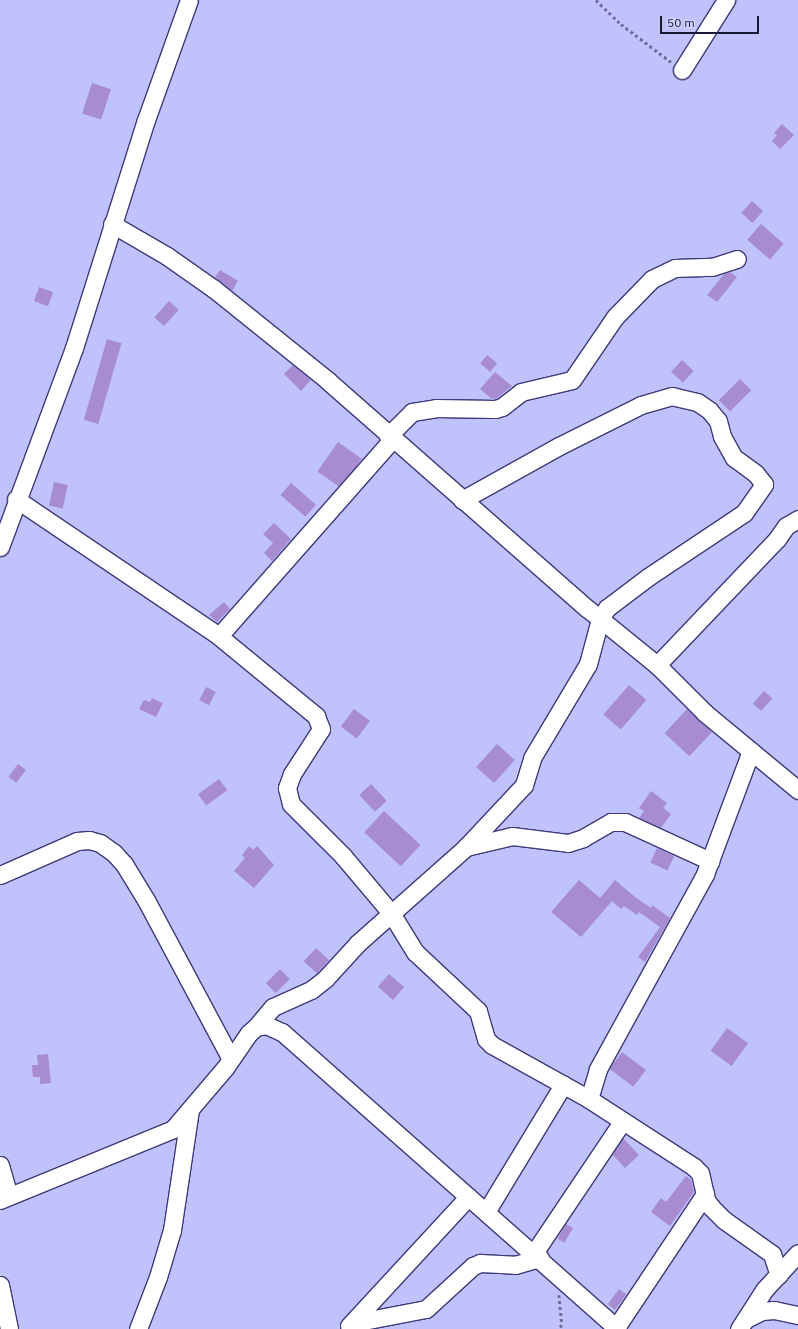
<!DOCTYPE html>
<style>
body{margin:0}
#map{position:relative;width:798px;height:1329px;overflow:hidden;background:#bfc2fd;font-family:"IBM Plex Sans",sans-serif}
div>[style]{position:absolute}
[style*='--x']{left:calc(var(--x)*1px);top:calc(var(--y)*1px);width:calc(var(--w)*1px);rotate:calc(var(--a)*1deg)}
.building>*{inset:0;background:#a88cd1;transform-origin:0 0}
.path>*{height:2.5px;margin-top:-1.25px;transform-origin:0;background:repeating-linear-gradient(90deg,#6d6e9a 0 3px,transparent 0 6px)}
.roads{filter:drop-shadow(1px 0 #3d3a79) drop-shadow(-1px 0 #3d3a79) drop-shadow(0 1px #3d3a79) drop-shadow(0 -1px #3d3a79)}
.minor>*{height:17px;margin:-8.5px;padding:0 8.5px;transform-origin:8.5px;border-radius:8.5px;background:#fff}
span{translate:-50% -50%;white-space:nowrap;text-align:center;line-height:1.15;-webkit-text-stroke:3px #ced0fe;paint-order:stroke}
.scale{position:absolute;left:660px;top:16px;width:99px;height:18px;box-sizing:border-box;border:2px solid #1a1935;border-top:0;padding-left:5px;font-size:12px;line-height:14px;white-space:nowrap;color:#1a1935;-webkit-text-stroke:3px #ced0fe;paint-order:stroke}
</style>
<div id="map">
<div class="building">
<i style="left:92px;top:83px;width:20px;height:32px;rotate:18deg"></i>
<i style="clip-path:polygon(782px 124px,794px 135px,780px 149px,772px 141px,777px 135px,774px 133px)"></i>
<i style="left:752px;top:201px;width:15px;height:16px;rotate:42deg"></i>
<i style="left:761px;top:224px;width:30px;height:21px;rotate:41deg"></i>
<i style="clip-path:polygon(220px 270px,238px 281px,232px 291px,215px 277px)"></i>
<i style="clip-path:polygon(730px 272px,737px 277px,717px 302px,707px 295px,724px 274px)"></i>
<i style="left:39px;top:287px;width:15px;height:15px;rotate:20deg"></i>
<i style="left:169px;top:301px;width:13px;height:22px;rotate:42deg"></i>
<i style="left:107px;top:339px;width:15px;height:84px;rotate:16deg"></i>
<i style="left:487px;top:355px;width:13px;height:11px;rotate:39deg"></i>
<i style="left:682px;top:360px;width:16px;height:16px;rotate:43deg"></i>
<i style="clip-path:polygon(293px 365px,311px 380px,301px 391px,284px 374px)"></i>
<i style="clip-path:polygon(495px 372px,512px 386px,497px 398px,492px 399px,480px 389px)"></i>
<i style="left:740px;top:379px;width:16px;height:30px;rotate:45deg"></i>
<i style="left:338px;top:442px;width:29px;height:36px;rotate:35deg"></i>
<i style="left:54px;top:482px;width:14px;height:24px;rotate:12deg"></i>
<i style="left:291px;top:483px;width:33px;height:16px;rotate:41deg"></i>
<i style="clip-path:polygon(274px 523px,291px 539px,272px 561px,264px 553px,273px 543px,263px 534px)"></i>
<i style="clip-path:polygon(224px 602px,230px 609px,217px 622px,209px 615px)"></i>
<i style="left:629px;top:685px;width:23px;height:39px;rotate:41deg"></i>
<i style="left:206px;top:687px;width:11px;height:15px;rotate:27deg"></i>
<i style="left:764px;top:691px;width:11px;height:17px;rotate:41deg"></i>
<i style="clip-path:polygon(152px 698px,163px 703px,156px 717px,139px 709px,144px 700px,150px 702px)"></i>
<i style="left:354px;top:709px;width:20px;height:22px;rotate:37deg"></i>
<i style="left:687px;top:709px;width:34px;height:33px;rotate:43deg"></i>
<i style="left:497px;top:744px;width:24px;height:31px;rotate:42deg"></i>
<i style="left:18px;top:764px;width:10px;height:16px;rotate:37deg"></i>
<i style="left:219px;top:779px;width:14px;height:26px;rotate:54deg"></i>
<i style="left:371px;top:784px;width:23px;height:16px;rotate:47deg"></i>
<i style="clip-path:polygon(651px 791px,667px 803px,663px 808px,671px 814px,661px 828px,639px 818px,644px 811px,639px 808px)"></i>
<i style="left:384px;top:811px;width:50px;height:29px;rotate:43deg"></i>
<i style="clip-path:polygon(249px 846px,253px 850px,257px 846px,274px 865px,254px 888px,234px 871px,245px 858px,242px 855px)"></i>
<i style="left:657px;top:848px;width:19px;height:16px;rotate:25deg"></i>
<i style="clip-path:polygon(579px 880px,600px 898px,615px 880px,635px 897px,651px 908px,652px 905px,670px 918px,645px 962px,638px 957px,660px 927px,639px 912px,637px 915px,624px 906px,621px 909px,612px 901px,581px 937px,551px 912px)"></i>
<i style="left:316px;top:948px;width:18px;height:18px;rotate:43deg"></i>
<i style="left:280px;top:969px;width:14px;height:20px;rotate:45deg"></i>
<i style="left:389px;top:974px;width:20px;height:17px;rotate:41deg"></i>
<i style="left:727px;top:1028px;width:26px;height:28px;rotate:36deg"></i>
<i style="left:622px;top:1052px;width:30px;height:21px;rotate:37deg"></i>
<i style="clip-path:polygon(48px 1054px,51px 1083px,40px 1084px,40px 1077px,33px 1077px,32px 1065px,38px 1065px,37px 1055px)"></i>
<i style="clip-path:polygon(623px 1138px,639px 1155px,625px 1168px,612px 1154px)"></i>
<i style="clip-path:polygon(686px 1176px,691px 1180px,694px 1192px,670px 1226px,651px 1212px,661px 1198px,666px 1202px)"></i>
<i style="left:566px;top:1224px;width:8px;height:17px;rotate:30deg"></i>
<i style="left:619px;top:1289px;width:9px;height:19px;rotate:36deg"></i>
</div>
<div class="path">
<i style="--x:596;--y:0;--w:35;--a:44"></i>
<i style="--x:621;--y:24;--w:63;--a:37.2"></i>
<i style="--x:559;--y:1295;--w:30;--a:84"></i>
<i style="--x:562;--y:1325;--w:5;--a:127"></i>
</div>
<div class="roads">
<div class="minor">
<i style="--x:682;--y:70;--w:83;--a:-57.8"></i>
<i style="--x:112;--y:224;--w:64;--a:30.2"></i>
<i style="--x:167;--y:256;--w:57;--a:35.1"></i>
<i style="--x:214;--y:289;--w:145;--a:38.8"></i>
<i style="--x:327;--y:380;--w:347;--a:41.3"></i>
<i style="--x:588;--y:609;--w:89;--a:39.1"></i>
<i style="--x:657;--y:665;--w:68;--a:45"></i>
<i style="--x:705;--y:713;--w:121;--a:39.6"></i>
<i style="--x:388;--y:436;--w:34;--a:-45"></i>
<i style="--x:412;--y:412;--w:24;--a:-9"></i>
<i style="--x:436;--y:408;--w:59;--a:1"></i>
<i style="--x:495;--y:409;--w:7;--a:-16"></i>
<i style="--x:502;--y:407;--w:24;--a:-38"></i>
<i style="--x:521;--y:392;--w:52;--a:-13.2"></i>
<i style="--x:572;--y:380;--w:76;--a:-55.7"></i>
<i style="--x:615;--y:317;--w:53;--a:-45.8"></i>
<i style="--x:652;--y:279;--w:25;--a:-26"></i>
<i style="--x:675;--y:268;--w:37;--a:-2"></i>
<i style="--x:712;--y:267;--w:26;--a:-18"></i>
<i style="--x:16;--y:499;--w:240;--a:34"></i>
<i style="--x:215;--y:633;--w:131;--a:39.4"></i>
<i style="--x:316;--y:716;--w:14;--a:69"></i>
<i style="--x:321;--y:729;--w:54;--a:122.8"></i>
<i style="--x:292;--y:774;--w:15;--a:110"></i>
<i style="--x:287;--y:788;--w:16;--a:76"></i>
<i style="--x:291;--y:804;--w:74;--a:45"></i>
<i style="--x:343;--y:856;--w:75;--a:49.9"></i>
<i style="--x:391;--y:913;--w:46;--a:58.4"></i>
<i style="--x:415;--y:952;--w:86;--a:43.1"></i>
<i style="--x:478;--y:1011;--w:29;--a:74"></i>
<i style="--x:486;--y:1039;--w:8;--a:45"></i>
<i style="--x:492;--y:1045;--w:111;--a:29.1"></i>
<i style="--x:589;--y:1099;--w:125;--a:32.9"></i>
<i style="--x:694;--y:1167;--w:8;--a:45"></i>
<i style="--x:700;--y:1173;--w:28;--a:77"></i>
<i style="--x:706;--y:1200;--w:9;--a:54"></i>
<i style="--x:711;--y:1207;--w:18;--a:45"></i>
<i style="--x:724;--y:1220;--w:59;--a:35.3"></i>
<i style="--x:772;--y:1254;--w:22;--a:72"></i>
<i style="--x:0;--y:547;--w:212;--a:-69.6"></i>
<i style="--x:74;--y:348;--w:239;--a:-72.5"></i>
<i style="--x:146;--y:120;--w:127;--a:-70.3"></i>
<i style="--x:219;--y:636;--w:261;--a:-48.6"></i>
<i style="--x:657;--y:665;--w:174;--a:-46.4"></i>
<i style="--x:777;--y:539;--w:16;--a:-55"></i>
<i style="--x:786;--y:526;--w:14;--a:-30"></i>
<i style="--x:466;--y:847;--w:47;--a:-13.4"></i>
<i style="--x:512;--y:836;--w:56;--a:7.1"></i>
<i style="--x:568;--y:843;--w:16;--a:-18"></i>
<i style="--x:583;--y:838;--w:32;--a:-30"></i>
<i style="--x:611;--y:822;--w:14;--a:0"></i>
<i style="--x:625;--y:822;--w:94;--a:24.6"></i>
<i style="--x:0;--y:875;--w:84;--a:-23.8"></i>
<i style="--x:77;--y:841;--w:12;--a:-5"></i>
<i style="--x:89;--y:840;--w:11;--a:15"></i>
<i style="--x:100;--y:843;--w:17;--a:36"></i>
<i style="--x:114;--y:853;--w:15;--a:48"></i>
<i style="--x:124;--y:864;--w:42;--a:58.6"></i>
<i style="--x:146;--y:900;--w:180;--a:61.9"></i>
<i style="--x:256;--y:1027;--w:26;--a:-50"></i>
<i style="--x:273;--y:1007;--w:42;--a:-24.1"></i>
<i style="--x:311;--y:990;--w:18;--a:-38"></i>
<i style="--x:325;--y:979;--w:49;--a:-47.5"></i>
<i style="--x:358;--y:943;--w:144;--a:-41.6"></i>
<i style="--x:466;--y:847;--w:85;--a:-46.9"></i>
<i style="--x:524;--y:785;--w:28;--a:-73"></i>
<i style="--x:532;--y:758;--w:109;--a:-59.2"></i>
<i style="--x:588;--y:664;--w:47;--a:-75.1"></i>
<i style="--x:600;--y:619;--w:13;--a:-58"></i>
<i style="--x:607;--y:608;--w:51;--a:-37.1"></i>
<i style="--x:648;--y:577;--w:115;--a:-33.7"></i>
<i style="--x:744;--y:513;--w:35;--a:-55"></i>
<i style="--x:764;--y:484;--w:14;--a:-129"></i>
<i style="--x:755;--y:473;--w:26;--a:-144"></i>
<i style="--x:734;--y:458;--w:25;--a:-119"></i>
<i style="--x:722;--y:436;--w:16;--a:-105"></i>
<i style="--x:718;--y:421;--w:14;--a:-129"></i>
<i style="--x:709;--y:410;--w:14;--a:-146"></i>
<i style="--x:697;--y:402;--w:26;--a:-167"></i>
<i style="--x:672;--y:396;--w:32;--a:164"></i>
<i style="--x:641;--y:405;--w:92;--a:153.4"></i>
<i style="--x:559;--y:446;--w:111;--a:150.9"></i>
<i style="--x:589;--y:1099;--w:31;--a:-73"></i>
<i style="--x:598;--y:1069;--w:222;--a:-61.2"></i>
<i style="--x:705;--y:874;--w:131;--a:-69.5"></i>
<i style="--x:0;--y:1165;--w:32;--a:74"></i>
<i style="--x:0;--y:1200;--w:187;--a:-22.3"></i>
<i style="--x:173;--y:1129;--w:80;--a:-49.6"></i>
<i style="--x:225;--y:1068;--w:42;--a:-55.6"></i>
<i style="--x:249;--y:1033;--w:9;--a:-41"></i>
<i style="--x:256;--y:1027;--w:10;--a:-11"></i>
<i style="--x:266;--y:1025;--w:17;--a:24"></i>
<i style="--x:282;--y:1032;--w:448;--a:41.5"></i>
<i style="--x:486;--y:1212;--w:149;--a:-58.8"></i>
<i style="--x:534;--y:1253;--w:158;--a:-56.1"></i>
<i style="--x:0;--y:1285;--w:45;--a:78.4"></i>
<i style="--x:746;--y:1319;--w:18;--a:-27"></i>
<i style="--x:762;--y:1311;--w:12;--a:-5"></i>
<i style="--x:774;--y:1310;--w:25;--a:12"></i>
<i style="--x:353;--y:1323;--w:74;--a:-10.9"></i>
<i style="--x:426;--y:1309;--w:64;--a:-42.5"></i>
<i style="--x:473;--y:1266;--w:8;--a:-23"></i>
<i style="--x:480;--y:1263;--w:35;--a:3"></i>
<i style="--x:515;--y:1265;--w:26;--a:-16"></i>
<i style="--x:349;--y:1326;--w:176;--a:-47.3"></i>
<i style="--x:617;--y:1326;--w:159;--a:-56.3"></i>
<i style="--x:138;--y:1329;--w:56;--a:-69"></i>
<i style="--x:158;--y:1277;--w:49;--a:-73.4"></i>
<i style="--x:172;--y:1230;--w:121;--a:-81.5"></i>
<i style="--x:739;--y:1329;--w:46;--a:-57.3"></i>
<i style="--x:764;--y:1290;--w:50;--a:-47.4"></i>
</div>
</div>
<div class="scale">50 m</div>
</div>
